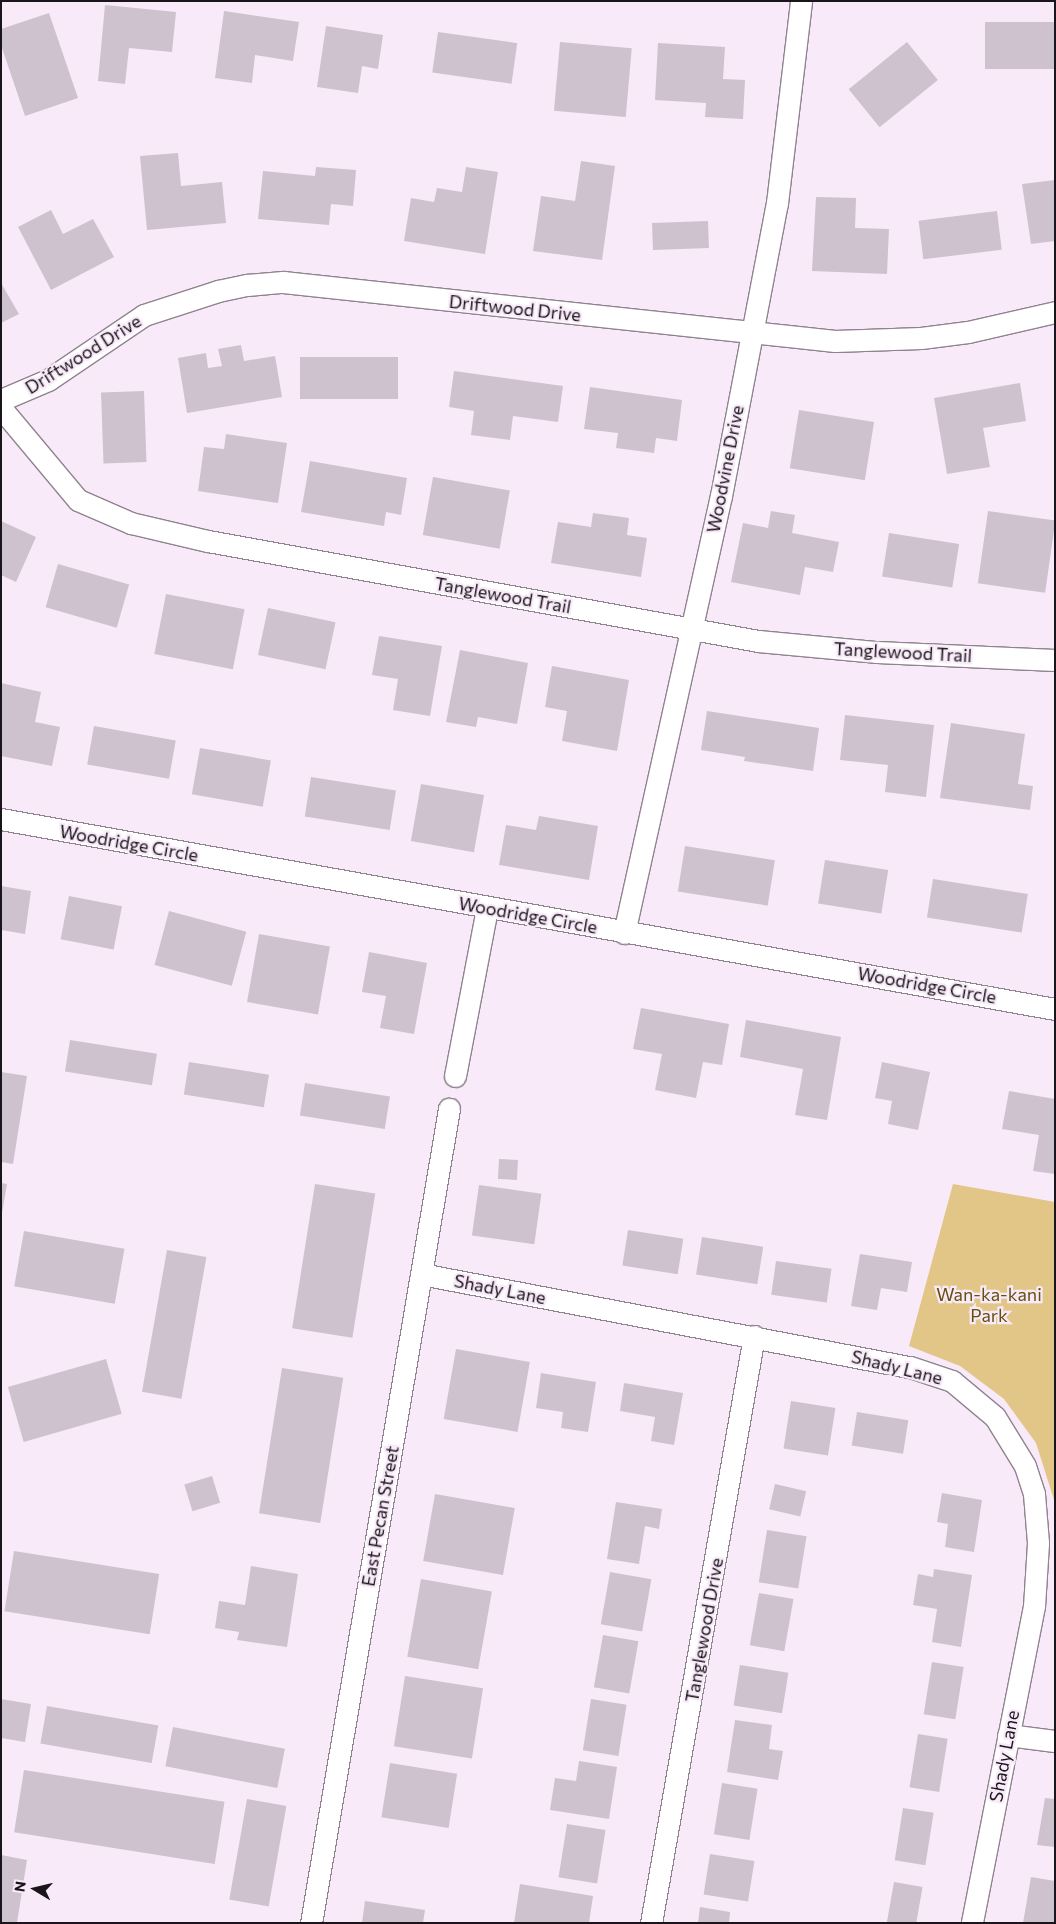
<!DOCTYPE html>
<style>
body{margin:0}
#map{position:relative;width:1056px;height:1924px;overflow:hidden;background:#f8eaf8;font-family:Commissioner,sans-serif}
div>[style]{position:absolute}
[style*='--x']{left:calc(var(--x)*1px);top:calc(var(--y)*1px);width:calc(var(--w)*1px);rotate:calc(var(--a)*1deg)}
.green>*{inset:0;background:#e1c688}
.building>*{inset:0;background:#cfc2cf;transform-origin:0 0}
.roads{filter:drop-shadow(1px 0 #908390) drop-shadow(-1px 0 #908390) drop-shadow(0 1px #908390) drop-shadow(0 -1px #908390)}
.minor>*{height:21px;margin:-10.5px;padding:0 10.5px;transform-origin:10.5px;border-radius:10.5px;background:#fff}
span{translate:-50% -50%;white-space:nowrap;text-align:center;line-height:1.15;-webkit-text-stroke:4.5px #f8eaf8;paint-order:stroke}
.street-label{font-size:18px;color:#19151a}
.park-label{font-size:18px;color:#664f0d}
.frame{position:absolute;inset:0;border:2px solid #19151a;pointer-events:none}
.north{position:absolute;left:10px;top:1864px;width:50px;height:50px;-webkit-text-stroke:4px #f8eaf8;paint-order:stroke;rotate:279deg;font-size:14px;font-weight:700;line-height:20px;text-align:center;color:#19151a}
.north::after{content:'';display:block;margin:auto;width:18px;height:22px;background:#19151a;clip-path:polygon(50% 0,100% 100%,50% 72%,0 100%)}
</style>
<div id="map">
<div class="green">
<i style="clip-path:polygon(953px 1184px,1055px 1202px,1055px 1503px,1036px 1443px,1004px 1399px,960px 1366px,909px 1346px)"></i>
</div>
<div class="building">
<i style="clip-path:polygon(105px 5px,176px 12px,172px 52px,129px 48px,125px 84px,98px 81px)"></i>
<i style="clip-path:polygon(224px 11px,299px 22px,293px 61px,255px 55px,252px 83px,215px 78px)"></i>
<i style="clip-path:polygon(49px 13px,78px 98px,25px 116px,1px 45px,1px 29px)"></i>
<i style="left:1055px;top:22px;width:47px;height:70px;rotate:90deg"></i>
<i style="clip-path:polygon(326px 26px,383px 35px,378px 69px,362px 66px,358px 93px,317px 87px)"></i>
<i style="left:438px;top:32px;width:80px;height:41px;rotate:8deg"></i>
<i style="left:560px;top:42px;width:72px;height:69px;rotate:5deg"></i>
<i style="left:907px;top:42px;width:49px;height:75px;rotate:51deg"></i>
<i style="clip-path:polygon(658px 43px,725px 47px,723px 79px,745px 80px,743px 119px,705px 117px,706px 103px,655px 100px)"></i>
<i style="clip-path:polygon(178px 153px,181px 186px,222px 182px,226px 223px,147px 230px,140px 156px)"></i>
<i style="clip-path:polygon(581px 161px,615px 166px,602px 260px,533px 251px,541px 196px,575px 201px)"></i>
<i style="clip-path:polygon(316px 167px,356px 170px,353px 206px,331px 204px,329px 225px,258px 219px,263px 171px,315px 176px)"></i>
<i style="clip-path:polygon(466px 167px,498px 172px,485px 254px,404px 241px,411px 198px,434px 202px,437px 188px,462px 192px)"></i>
<i style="clip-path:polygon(1055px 180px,1055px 241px,1031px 244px,1022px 184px)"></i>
<i style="clip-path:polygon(816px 197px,856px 198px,855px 228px,889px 229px,887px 274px,812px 271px)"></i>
<i style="clip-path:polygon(51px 210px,63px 234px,93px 219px,114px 257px,51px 290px,18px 227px)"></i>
<i style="left:997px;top:211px;width:39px;height:79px;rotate:83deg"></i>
<i style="left:708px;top:221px;width:27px;height:56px;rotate:88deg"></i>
<i style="clip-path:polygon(1px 283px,19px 314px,1px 323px)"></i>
<i style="clip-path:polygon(241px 345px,244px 361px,275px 356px,282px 397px,187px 413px,178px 358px,206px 353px,208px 368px,222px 366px,218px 349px)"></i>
<i style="left:300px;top:357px;width:98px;height:42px"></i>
<i style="clip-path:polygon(454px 371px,563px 386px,558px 422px,513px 416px,510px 440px,471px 435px,474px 411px,449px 407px)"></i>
<i style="clip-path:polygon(1020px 383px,1026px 421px,983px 428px,990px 467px,947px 474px,934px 398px)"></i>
<i style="clip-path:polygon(590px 387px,682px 400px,677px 441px,656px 438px,654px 453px,616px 448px,618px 433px,584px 429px)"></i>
<i style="left:144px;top:391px;width:71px;height:43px;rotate:88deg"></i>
<i style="left:799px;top:410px;width:76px;height:59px;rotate:9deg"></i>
<i style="clip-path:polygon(226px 434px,287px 443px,278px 503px,198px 491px,204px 447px,224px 449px)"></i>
<i style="clip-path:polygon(310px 461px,407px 478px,401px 515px,386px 512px,384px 526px,301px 512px)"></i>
<i style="left:433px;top:477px;width:78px;height:59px;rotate:10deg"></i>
<i style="clip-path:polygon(771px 511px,795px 515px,792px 533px,839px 542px,833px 572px,805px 567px,800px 595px,731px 582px,743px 523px,768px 528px)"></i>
<i style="left:988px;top:511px;width:68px;height:73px;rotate:8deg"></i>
<i style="clip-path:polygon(593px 513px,629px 518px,627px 535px,647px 538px,641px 577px,551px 563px,558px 522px,591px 527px)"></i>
<i style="clip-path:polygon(1px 521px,36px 537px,16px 582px,1px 575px)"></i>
<i style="left:889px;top:533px;width:71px;height:44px;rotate:9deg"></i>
<i style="left:58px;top:564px;width:74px;height:45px;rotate:16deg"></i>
<i style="left:166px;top:594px;width:80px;height:61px;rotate:11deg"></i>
<i style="left:268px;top:608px;width:69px;height:48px;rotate:12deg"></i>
<i style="clip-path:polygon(379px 636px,442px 646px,430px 716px,393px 710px,398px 679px,372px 675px)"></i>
<i style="clip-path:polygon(460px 650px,528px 663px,517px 724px,478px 717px,476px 727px,446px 722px)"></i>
<i style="clip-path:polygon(552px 666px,629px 680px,617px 751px,562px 741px,567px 711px,545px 707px)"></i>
<i style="clip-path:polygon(1px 683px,41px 692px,35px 722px,60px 727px,52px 766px,1px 756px)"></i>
<i style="clip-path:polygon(707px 711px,819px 728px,813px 771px,744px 761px,745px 757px,701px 750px)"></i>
<i style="clip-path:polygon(845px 715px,934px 725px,926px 797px,885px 792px,888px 765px,840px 760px)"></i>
<i style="clip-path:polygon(951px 723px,1025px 734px,1018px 784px,1033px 786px,1030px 810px,940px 798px)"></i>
<i style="left:94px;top:726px;width:83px;height:39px;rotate:10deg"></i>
<i style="left:200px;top:748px;width:72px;height:47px;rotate:10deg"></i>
<i style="left:311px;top:777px;width:86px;height:40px;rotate:9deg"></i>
<i style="left:421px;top:784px;width:64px;height:58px;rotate:10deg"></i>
<i style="clip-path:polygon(539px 816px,598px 826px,589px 880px,499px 865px,506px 825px,536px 830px)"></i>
<i style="left:685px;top:846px;width:91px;height:46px;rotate:9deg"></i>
<i style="left:825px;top:860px;width:64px;height:44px;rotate:9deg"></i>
<i style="left:933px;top:879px;width:96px;height:39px;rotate:9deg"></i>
<i style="clip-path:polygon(1px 886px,31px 891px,25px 934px,1px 930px)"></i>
<i style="left:69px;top:896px;width:54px;height:44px;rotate:11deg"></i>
<i style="left:169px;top:911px;width:80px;height:56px;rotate:15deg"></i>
<i style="left:259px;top:934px;width:72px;height:69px;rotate:10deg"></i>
<i style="clip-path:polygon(369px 952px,427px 963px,414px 1034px,380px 1028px,386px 996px,362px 992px)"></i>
<i style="clip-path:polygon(641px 1008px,729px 1024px,722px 1065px,703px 1062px,696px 1098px,655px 1090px,662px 1054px,633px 1049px)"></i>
<i style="clip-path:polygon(746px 1020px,841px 1037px,827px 1120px,795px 1115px,803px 1069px,740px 1057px)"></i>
<i style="left:70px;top:1040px;width:88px;height:32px;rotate:9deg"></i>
<i style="left:189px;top:1062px;width:81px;height:33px;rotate:9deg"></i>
<i style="clip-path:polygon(882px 1062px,930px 1072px,918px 1130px,888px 1124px,892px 1101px,875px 1098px)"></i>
<i style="clip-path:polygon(1px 1072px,27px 1076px,13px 1164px,1px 1162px)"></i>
<i style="left:305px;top:1083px;width:86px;height:33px;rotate:9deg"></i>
<i style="clip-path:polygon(1009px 1091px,1055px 1099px,1055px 1174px,1033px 1171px,1039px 1135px,1002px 1129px)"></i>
<i style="left:499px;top:1159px;width:19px;height:20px;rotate:3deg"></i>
<i style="clip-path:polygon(1px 1183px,7px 1184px,2px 1213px,1px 1212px)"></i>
<i style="left:315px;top:1184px;width:61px;height:146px;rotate:9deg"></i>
<i style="left:479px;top:1185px;width:63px;height:51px;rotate:8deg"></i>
<i style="left:628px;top:1230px;width:56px;height:36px;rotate:9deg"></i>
<i style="left:24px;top:1231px;width:102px;height:56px;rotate:10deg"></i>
<i style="left:702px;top:1237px;width:62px;height:38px;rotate:9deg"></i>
<i style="left:167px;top:1250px;width:40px;height:144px;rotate:10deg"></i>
<i style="clip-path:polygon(860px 1254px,912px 1262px,907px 1292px,881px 1288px,877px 1310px,851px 1306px)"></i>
<i style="left:776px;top:1261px;width:56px;height:34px;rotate:8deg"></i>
<i style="left:456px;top:1349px;width:75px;height:71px;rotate:10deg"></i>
<i style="left:106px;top:1359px;width:57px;height:102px;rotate:74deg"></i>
<i style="left:282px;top:1368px;width:62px;height:147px;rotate:9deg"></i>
<i style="clip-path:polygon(541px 1373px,596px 1382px,588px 1432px,561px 1428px,563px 1412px,536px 1408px)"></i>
<i style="clip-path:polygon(624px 1383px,683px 1393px,674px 1445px,651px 1441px,655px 1417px,620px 1411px)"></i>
<i style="left:791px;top:1401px;width:45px;height:48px;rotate:9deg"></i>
<i style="left:857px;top:1412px;width:52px;height:34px;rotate:9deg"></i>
<i style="left:212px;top:1476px;width:28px;height:29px;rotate:73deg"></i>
<i style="left:775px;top:1484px;width:32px;height:26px;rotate:13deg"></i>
<i style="clip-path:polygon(942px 1493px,982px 1500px,974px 1552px,945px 1547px,948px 1524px,937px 1522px)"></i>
<i style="left:435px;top:1494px;width:81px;height:68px;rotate:10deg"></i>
<i style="clip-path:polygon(616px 1502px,662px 1509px,659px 1529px,645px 1526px,639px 1564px,607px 1559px)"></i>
<i style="left:767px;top:1530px;width:40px;height:53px;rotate:9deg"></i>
<i style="left:14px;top:1551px;width:147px;height:61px;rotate:9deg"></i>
<i style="clip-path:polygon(251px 1566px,298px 1574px,287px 1647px,237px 1640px,239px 1632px,215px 1628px,219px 1601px,245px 1605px)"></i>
<i style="clip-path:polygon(934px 1569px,972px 1575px,961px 1647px,932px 1642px,937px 1609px,913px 1605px,918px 1574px,933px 1577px)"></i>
<i style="left:610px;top:1572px;width:42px;height:53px;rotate:10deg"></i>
<i style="left:421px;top:1579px;width:72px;height:79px;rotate:10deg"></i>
<i style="left:759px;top:1593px;width:35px;height:53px;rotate:10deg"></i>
<i style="left:603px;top:1635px;width:36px;height:53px;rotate:10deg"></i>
<i style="left:932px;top:1662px;width:32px;height:53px;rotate:9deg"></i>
<i style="left:740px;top:1665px;width:49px;height:41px;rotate:9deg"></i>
<i style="left:405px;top:1676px;width:79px;height:71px;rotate:9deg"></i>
<i style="clip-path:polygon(1px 1699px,31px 1704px,25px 1742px,1px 1738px)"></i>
<i style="left:591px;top:1699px;width:36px;height:52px;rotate:9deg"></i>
<i style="left:47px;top:1706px;width:113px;height:38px;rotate:10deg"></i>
<i style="clip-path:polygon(735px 1720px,772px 1725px,769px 1749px,783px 1751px,778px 1780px,727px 1772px)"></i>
<i style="left:173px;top:1727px;width:114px;height:40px;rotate:11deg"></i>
<i style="left:918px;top:1734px;width:30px;height:54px;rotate:9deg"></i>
<i style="clip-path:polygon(579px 1761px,617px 1767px,609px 1819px,550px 1810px,555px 1778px,576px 1781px)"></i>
<i style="left:390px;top:1763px;width:68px;height:55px;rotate:9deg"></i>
<i style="left:24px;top:1770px;width:203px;height:63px;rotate:9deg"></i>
<i style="left:722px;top:1783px;width:36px;height:52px;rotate:9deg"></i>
<i style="clip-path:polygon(1045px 1798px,1055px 1799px,1055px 1847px,1037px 1845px)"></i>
<i style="left:247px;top:1799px;width:40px;height:102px;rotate:10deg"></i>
<i style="left:903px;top:1808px;width:31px;height:53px;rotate:9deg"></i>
<i style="left:567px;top:1824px;width:39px;height:54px;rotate:9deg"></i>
<i style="left:710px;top:1854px;width:45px;height:41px;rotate:9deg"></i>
<i style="clip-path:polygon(1px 1855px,27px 1860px,17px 1923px,1px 1923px)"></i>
<i style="clip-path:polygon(1031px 1877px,1055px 1881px,1055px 1923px,1023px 1923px)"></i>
<i style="left:894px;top:1882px;width:29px;height:42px;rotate:10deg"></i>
<i style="clip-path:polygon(520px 1884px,593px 1896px,589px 1923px,514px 1923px)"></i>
<i style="clip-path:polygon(365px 1901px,425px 1910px,423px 1923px,362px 1923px)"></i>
<i style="clip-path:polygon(700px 1907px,730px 1912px,729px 1923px,698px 1923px)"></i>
</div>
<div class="roads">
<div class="minor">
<i style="--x:1;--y:400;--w:51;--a:-23.1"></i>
<i style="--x:48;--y:380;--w:116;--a:-34.1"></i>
<i style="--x:144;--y:315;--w:78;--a:-18"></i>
<i style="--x:218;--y:291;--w:30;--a:-12"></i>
<i style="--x:247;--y:285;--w:36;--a:-5"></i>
<i style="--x:283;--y:282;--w:555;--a:6.1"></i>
<i style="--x:835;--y:341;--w:86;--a:-2"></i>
<i style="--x:921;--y:338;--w:47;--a:-7.3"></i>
<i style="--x:968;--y:332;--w:89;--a:-12.9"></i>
<i style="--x:1;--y:408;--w:120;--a:50.1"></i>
<i style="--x:78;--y:500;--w:58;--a:23.5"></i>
<i style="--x:131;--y:523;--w:79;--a:13.2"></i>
<i style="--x:208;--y:541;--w:559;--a:10.3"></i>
<i style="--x:758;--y:641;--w:120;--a:5.3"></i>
<i style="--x:877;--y:652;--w:178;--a:2.6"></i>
<i style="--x:1;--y:819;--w:1071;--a:10.22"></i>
<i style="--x:624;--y:933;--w:448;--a:-77.5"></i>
<i style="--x:721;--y:496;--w:298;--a:-79.2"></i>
<i style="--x:777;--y:203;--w:203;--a:-83.2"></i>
<i style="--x:455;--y:1076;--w:171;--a:-79.2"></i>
<i style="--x:421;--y:1274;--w:498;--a:10.8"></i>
<i style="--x:910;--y:1367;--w:44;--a:18.4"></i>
<i style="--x:952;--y:1381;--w:56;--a:39.9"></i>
<i style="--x:995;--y:1417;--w:57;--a:58.5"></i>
<i style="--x:1025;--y:1466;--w:29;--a:72"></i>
<i style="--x:1034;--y:1494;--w:49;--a:85.3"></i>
<i style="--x:1038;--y:1543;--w:63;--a:93.6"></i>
<i style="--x:1034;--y:1606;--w:323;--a:101.1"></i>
<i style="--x:1008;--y:1735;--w:47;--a:7.3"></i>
<i style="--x:311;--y:1923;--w:826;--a:-80.38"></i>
<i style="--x:651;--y:1923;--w:596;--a:-80.05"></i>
</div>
</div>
<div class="street-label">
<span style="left:515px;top:308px;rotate:6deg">Driftwood Drive</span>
<span style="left:83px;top:354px;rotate:-32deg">Driftwood Drive</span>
<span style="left:725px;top:469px;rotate:-79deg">Woodvine Drive</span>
<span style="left:503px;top:595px;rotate:10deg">Tanglewood Trail</span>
<span style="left:903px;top:652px;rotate:3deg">Tanglewood Trail</span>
<span style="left:129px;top:843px;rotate:10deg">Woodridge Circle</span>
<span style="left:528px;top:915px;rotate:10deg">Woodridge Circle</span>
<span style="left:927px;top:985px;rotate:10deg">Woodridge Circle</span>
<span style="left:500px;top:1289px;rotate:11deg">Shady Lane</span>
<span style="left:897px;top:1367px;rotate:14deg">Shady Lane</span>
<span style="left:380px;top:1516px;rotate:-80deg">East Pecan Street</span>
<span style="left:704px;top:1630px;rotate:-80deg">Tanglewood Drive</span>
<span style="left:1004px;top:1756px;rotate:-79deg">Shady Lane</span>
</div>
<div class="park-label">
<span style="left:989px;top:1305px">Wan-ka-kani<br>Park</span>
</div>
<div class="frame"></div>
<div class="north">N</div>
</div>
